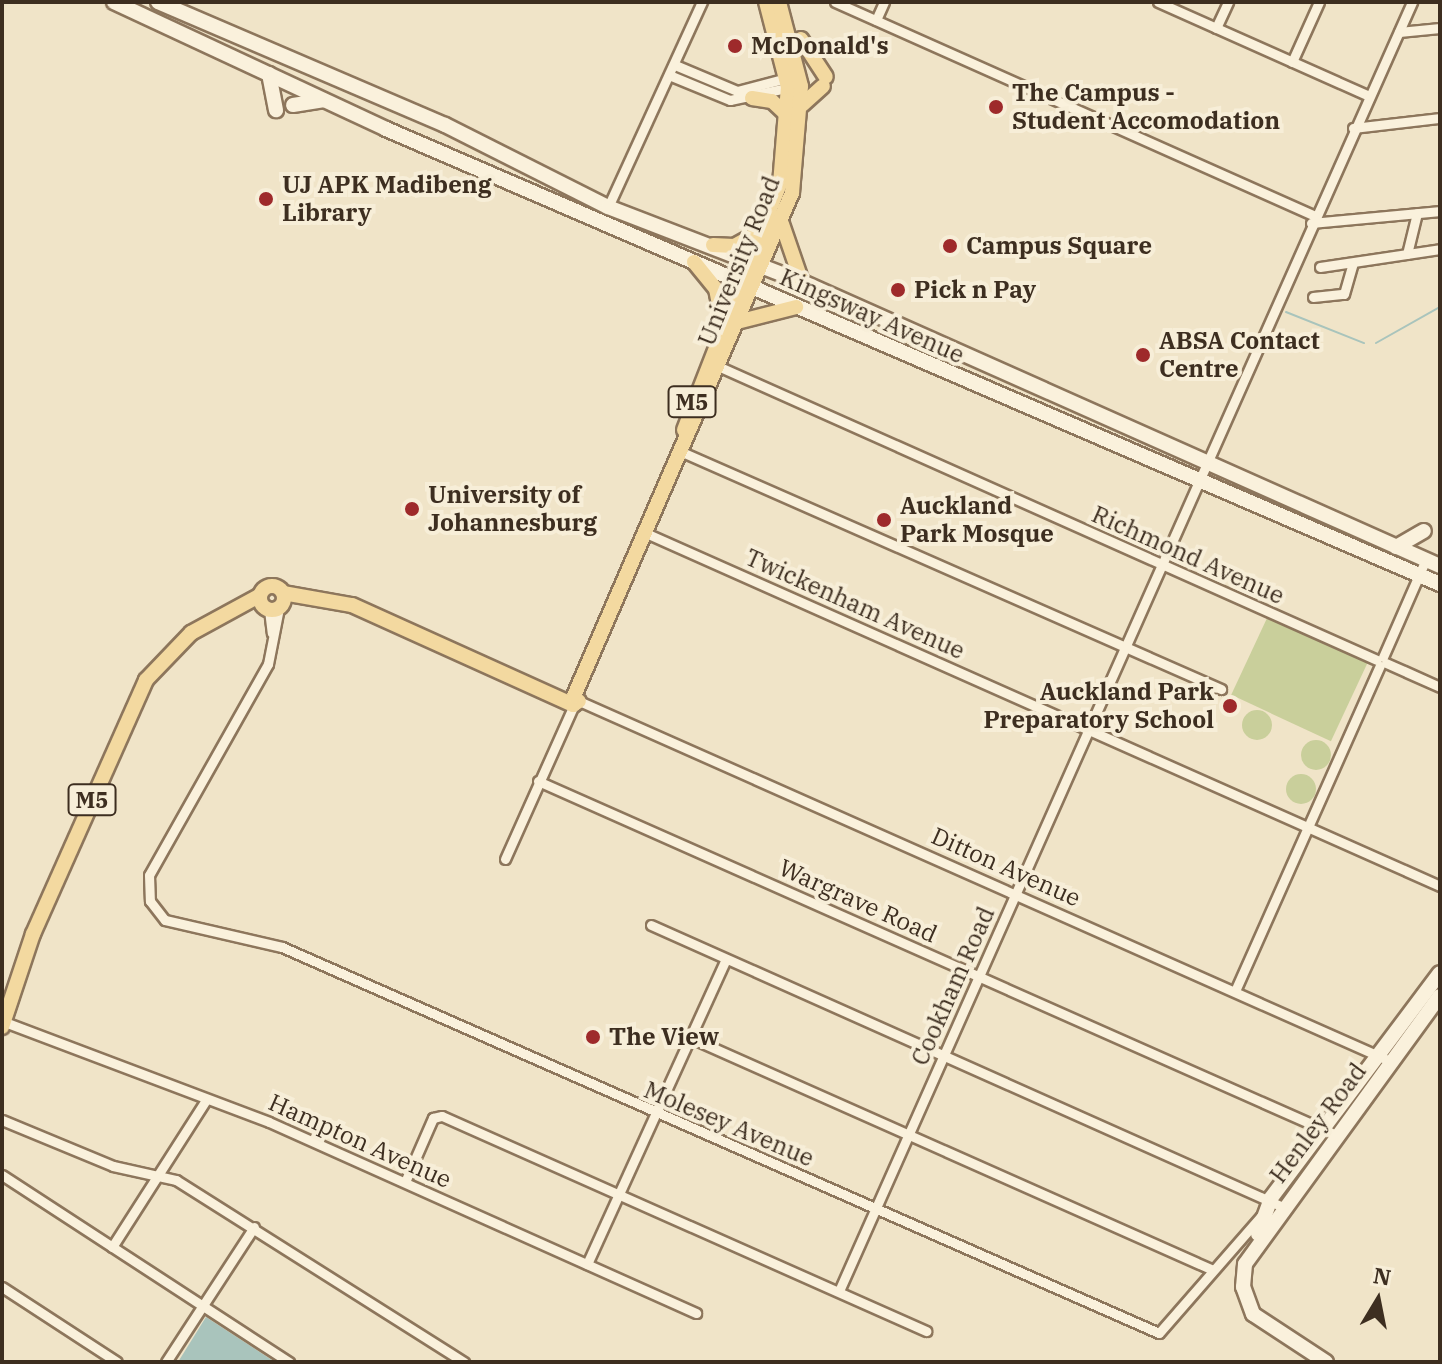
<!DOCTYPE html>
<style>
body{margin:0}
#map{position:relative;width:1442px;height:1364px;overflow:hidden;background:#f0e4c8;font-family:"IBM Plex Serif",serif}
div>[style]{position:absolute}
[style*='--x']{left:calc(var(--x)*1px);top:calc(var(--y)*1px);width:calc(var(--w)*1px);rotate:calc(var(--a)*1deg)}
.green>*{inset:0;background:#c9cf9b;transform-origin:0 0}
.round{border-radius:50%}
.water>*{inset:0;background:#a9c4bc}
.stream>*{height:2px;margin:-1px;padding:0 1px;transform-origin:1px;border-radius:1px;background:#a9c4bc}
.roads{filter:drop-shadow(2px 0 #8d765c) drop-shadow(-2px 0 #8d765c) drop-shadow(0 2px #8d765c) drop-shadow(0 -2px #8d765c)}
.street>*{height:9px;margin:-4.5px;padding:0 4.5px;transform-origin:4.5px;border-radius:4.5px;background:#faf1dc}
.secondary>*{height:14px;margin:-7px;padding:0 7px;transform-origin:7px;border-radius:7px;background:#faf1dc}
.primary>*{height:14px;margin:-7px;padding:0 7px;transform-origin:7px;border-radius:7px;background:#f3d9a0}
.primary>.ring{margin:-7px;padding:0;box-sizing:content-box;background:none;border:14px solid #f3d9a0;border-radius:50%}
.dots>*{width:22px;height:22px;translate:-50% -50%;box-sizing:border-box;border:4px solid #f7eed8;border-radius:50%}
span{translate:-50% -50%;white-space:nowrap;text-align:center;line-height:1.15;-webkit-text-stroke:8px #f7eed8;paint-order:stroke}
.shield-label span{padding:2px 6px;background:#f7eed8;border:2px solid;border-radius:6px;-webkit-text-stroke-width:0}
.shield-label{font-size:22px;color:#3d2e20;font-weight:700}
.poi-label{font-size:24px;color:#3d2e20;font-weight:700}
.left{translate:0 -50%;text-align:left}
.right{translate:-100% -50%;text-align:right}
.street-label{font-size:24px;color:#3d2e20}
.frame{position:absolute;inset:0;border:4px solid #3d2e20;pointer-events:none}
.north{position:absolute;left:1338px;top:1260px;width:80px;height:80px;-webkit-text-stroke:6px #f7eed8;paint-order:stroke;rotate:10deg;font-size:22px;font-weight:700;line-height:32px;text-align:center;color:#3d2e20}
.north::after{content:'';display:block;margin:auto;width:28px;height:36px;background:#3d2e20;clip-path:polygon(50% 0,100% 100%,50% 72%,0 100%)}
</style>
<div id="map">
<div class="green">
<i style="left:1268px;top:616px;width:110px;height:87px;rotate:25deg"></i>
<i class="round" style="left:1242px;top:710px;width:30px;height:30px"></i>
<i class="round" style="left:1301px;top:740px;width:30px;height:30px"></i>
<i class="round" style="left:1286px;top:774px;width:30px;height:30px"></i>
</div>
<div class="water">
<i style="clip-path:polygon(206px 1317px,275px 1362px,178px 1362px)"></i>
</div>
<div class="stream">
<i style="--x:1286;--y:312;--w:84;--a:21.7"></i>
<i style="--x:1376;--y:343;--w:73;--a:-29.4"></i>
</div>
<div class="roads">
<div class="street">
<i style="--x:835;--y:2;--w:526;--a:24.03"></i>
<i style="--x:1158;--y:2;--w:229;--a:24"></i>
<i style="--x:876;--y:20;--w:20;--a:-66"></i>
<i style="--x:1216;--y:28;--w:29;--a:-65"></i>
<i style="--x:1399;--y:32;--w:41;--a:-5.6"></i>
<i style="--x:1292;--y:62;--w:66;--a:-65.8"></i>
<i style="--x:675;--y:65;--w:67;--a:22.8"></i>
<i style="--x:737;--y:91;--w:52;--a:-14.6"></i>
<i style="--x:669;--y:75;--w:66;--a:22.3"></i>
<i style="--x:730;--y:100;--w:62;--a:-12"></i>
<i style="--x:1353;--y:128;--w:88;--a:-6.6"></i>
<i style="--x:608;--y:207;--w:226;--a:-65.4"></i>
<i style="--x:1311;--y:223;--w:130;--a:-5.3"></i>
<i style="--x:1407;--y:254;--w:42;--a:-76.3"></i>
<i style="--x:1320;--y:267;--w:121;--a:-8.5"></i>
<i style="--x:1313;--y:297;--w:31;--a:-6"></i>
<i style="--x:1344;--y:294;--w:32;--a:-74"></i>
<i style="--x:720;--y:367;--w:719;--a:24.04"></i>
<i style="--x:682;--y:452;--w:589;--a:23.74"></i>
<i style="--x:648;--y:534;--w:867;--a:23.96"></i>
<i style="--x:279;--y:608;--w:57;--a:101.1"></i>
<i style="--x:268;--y:664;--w:242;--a:119.4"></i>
<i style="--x:149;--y:875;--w:26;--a:88"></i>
<i style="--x:150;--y:901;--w:24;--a:52"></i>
<i style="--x:165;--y:920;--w:120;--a:13"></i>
<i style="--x:282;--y:947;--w:958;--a:23.76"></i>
<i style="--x:1159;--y:1333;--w:164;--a:-48.9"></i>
<i style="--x:269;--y:610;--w:23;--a:83"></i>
<i style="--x:1383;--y:657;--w:107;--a:-66.3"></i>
<i style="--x:1386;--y:663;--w:59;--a:24"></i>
<i style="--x:579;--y:701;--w:890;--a:23.94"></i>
<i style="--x:538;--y:781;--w:873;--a:23.92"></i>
<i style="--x:505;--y:859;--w:169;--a:-65.9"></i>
<i style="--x:651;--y:925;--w:692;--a:24.05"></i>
<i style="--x:1235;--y:991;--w:356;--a:-66"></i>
<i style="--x:2;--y:1021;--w:285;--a:20.7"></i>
<i style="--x:269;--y:1122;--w:468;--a:24.1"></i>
<i style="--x:691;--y:1038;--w:571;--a:23.96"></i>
<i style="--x:2;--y:1120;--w:120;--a:22.5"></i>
<i style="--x:113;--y:1166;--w:65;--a:12.5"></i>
<i style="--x:176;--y:1180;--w:341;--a:32.3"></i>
<i style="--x:2;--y:1175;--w:343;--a:33.1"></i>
<i style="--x:405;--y:1182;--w:70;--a:-66.4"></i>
<i style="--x:433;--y:1118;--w:9;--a:-13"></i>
<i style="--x:442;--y:1116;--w:530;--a:23.95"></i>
<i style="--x:112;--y:1247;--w:174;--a:-57.4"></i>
<i style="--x:587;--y:1264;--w:333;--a:-65.5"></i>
<i style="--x:2;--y:1287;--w:137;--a:33.1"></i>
<i style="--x:839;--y:1291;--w:1411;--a:-66.03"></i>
<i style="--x:166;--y:1362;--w:161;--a:-56.9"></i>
</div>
<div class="secondary">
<i style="--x:114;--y:2;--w:300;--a:25"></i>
<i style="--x:386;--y:129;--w:1148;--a:23.35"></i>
<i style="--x:158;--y:2;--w:312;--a:23.2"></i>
<i style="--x:445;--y:125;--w:182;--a:26.7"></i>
<i style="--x:608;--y:207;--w:208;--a:21.1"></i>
<i style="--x:802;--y:282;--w:698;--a:24"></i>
<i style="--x:269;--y:74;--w:37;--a:79"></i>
<i style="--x:293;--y:105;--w:30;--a:-9"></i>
<i style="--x:1396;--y:547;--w:32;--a:-30"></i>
<i style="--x:1258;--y:1234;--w:38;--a:-70"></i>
<i style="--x:1271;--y:1198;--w:281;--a:-53.1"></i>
<i style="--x:1326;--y:1362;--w:87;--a:-146.7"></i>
<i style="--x:1253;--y:1314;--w:29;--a:-110"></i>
<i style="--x:1243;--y:1287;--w:23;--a:-85"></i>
<i style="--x:1245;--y:1264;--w:331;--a:-54"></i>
</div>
<div class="primary">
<i style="--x:801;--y:39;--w:45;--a:56.7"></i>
<i style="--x:752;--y:98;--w:20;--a:9"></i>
<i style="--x:772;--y:101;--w:23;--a:43"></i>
<i style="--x:802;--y:105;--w:28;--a:-42"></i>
<i style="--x:782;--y:224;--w:61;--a:71"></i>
<i style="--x:713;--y:245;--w:21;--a:3"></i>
<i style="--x:734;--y:246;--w:38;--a:-29"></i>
<i style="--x:694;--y:262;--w:35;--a:51"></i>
<i style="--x:716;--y:289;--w:38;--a:79"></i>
<i style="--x:741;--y:321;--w:57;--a:-14.3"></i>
<i style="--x:684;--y:430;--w:264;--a:-68.7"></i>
<i style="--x:780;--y:184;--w:97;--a:-85.3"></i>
<i style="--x:788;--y:87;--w:88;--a:-104.5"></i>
<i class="ring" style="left:260px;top:586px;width:10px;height:10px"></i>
<i style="--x:283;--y:593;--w:70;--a:9.9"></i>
<i style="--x:352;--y:605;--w:243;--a:24.3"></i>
<i style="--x:573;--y:705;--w:7;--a:-34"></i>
<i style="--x:574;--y:696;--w:548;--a:-66.57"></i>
<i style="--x:792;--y:193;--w:107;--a:-85.2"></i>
<i style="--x:801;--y:86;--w:87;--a:-104.7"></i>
<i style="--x:2;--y:1027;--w:98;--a:-71.6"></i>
<i style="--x:33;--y:934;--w:278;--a:-66"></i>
<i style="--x:146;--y:680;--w:65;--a:-46.2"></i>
<i style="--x:191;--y:633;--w:77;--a:-28.6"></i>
</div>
</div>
<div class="dots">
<i style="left:735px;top:46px;background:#9e2a2b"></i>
<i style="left:996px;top:107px;background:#9e2a2b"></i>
<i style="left:266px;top:199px;background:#9e2a2b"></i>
<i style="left:950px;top:246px;background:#9e2a2b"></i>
<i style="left:898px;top:290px;background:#9e2a2b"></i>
<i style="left:1143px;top:355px;background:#9e2a2b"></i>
<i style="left:412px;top:509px;background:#9e2a2b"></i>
<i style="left:884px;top:520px;background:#9e2a2b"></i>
<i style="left:1230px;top:706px;background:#9e2a2b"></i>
<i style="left:593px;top:1037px;background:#9e2a2b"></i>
</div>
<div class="shield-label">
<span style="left:692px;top:402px">M5</span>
<span style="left:92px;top:800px">M5</span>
</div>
<div class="poi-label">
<span class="left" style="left:751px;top:46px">McDonald's</span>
<span class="left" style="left:1012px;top:107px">The Campus -<br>Student Accomodation</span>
<span class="left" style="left:282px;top:199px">UJ APK Madibeng<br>Library</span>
<span class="left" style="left:966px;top:246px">Campus Square</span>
<span class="left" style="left:914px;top:290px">Pick n Pay</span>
<span class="left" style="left:1159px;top:355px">ABSA Contact<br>Centre</span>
<span class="left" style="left:428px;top:509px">University of<br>Johannesburg</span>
<span class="left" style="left:900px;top:520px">Auckland<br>Park Mosque</span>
<span class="right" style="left:1214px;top:706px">Auckland Park<br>Preparatory School</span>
<span class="left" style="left:609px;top:1037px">The View</span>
</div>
<div class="street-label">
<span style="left:739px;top:261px;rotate:-68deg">University Road</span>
<span style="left:872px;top:316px;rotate:24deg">Kingsway Avenue</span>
<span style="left:1188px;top:555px;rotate:24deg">Richmond Avenue</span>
<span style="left:855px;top:604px;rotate:24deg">Twickenham Avenue</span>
<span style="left:1006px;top:867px;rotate:24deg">Ditton Avenue</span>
<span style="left:858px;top:901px;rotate:24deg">Wargrave Road</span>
<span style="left:953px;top:986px;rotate:-66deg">Cookham Road</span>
<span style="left:1318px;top:1123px;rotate:-53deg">Henley Road</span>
<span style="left:729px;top:1124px;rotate:23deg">Molesey Avenue</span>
<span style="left:360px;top:1141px;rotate:24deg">Hampton Avenue</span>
</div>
<div class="frame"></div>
<div class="north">N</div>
</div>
